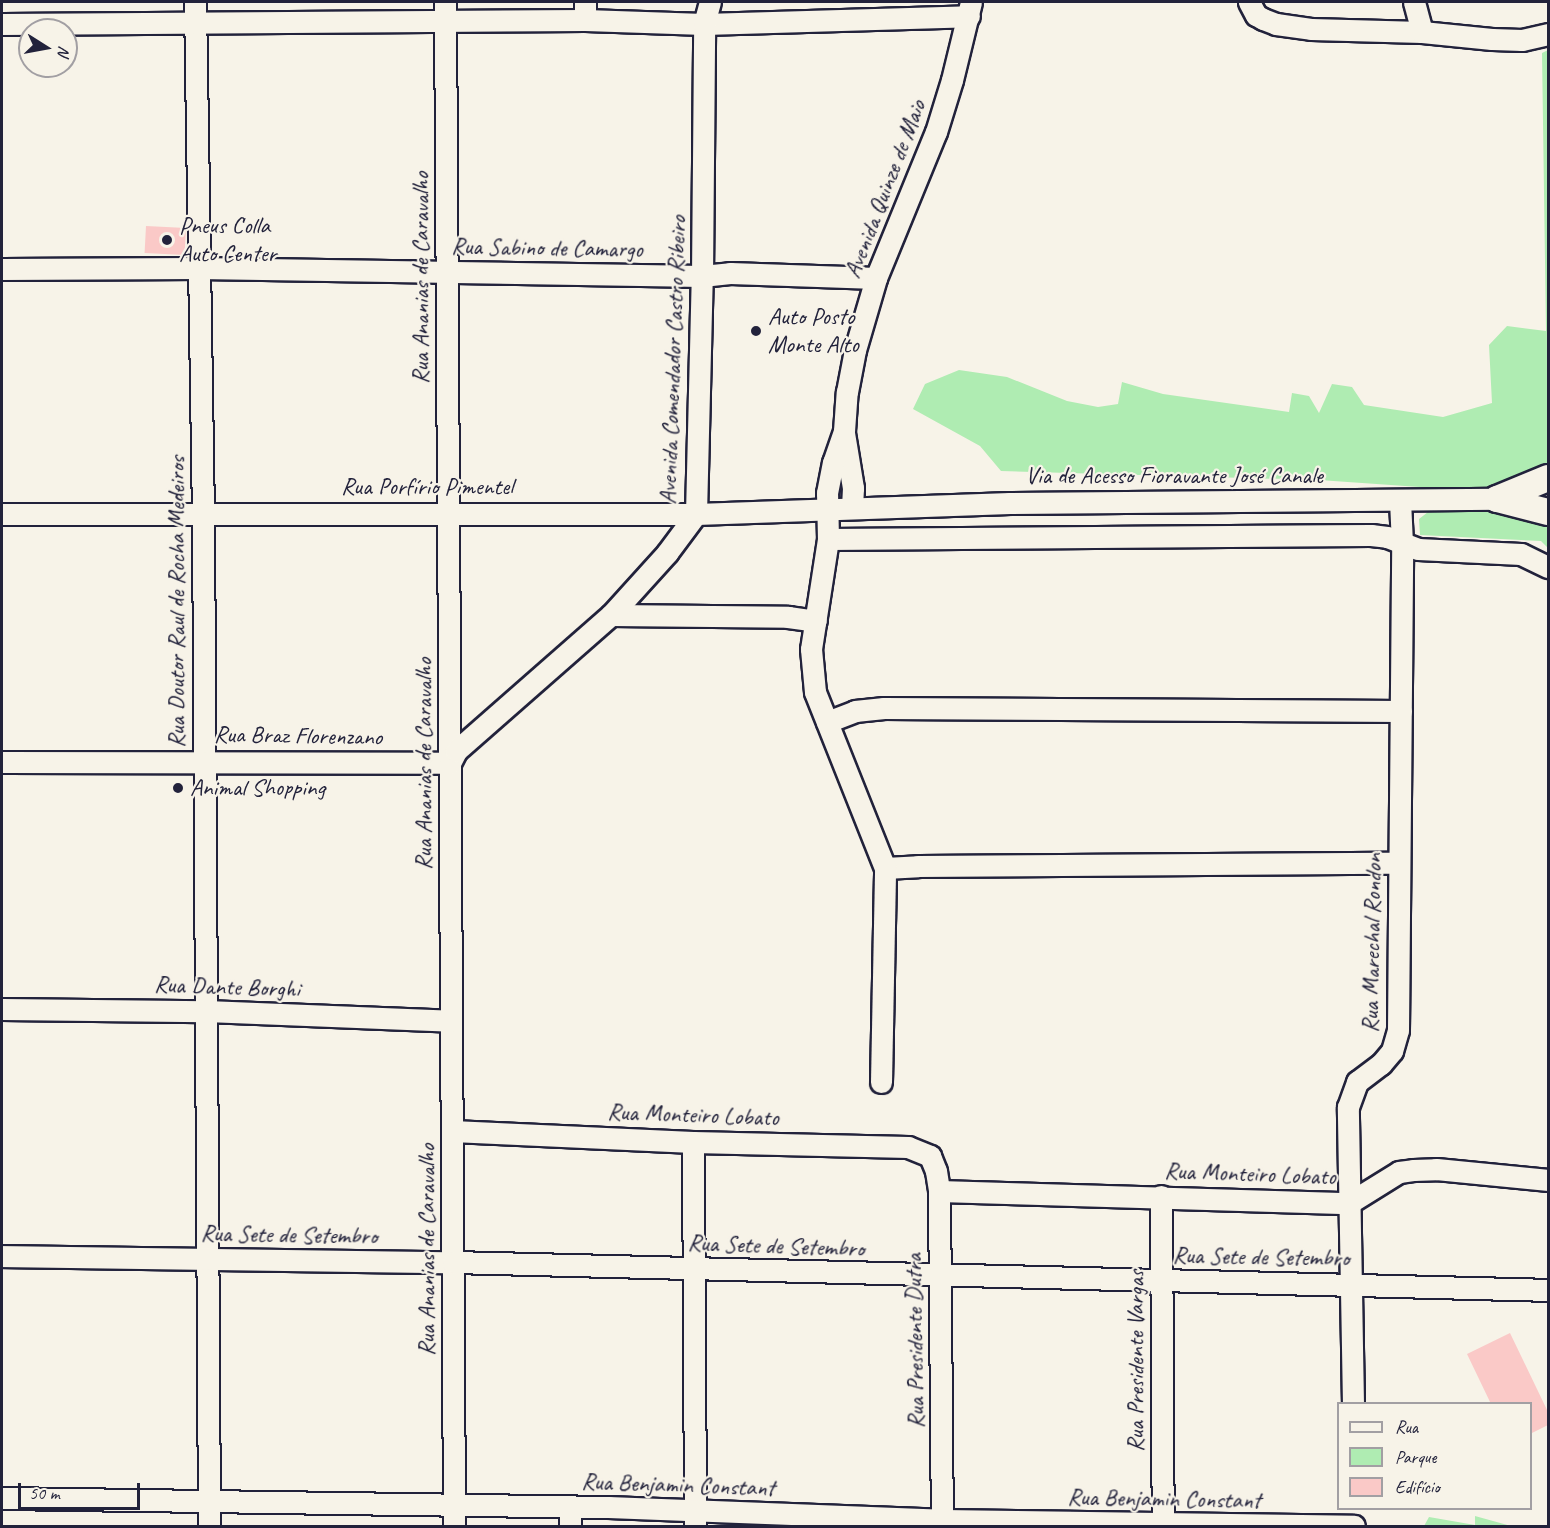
<!DOCTYPE html>
<meta charset="utf-8">
<style>
body{margin:0}
#map{position:relative;width:1550px;height:1528px;overflow:hidden;background:#f7f3e8;font-family:Caveat,sans-serif}
div>[style]{position:absolute}
[style*='--x']{left:calc(var(--x)*1px);top:calc(var(--y)*1px);width:calc(var(--w)*1px);rotate:calc(var(--a)*1deg)}
.green>*{inset:0;background:#afecb2}
.building>*{inset:0;background:#fac9c7;transform-origin:0 0}
.roads{filter:drop-shadow(2px 0 #22223b) drop-shadow(-2px 0 #22223b) drop-shadow(0 2px #22223b) drop-shadow(0 -2px #22223b)}
.minor>*{height:21px;margin:-10.5px;padding:0 10.5px;transform-origin:10.5px;border-radius:10.5px;background:#f7f3e8}
.major>*{height:26px;margin:-13px;padding:0 13px;transform-origin:13px;border-radius:13px;background:#f7f3e8}
.dots>*{width:16px;height:16px;translate:-50% -50%;box-sizing:border-box;border:3px solid #f7f3e8;border-radius:50%}
span{translate:-50% -50%;white-space:nowrap;text-align:center;line-height:1.15;-webkit-text-stroke:4.5px #f7f3e8;paint-order:stroke}
.street-label{font-size:24px;color:#22223b}
.poi-label{font-size:24px;color:#22223b}
.left{translate:0 -50%;text-align:left}
.frame{position:absolute;inset:0;border:3px solid #22223b;pointer-events:none}
.legend{position:absolute;left:1337px;top:1402px;width:195px;height:108px;box-sizing:border-box;background:#f7f3e8;border:2px solid #a29fa3;margin:0;padding:8px 10px;list-style:none;font-size:18px;color:#22223b}
.legend li{display:flex;align-items:center;gap:12px;height:30px}
.legend b{width:30px;border:2px solid #a29fa3}
.north{position:absolute;left:18px;top:18px;width:60px;height:60px;box-sizing:border-box;background:#f7f3e8;border:2px solid #a29fa3;border-radius:50%;rotate:101deg;font-size:16px;font-weight:700;line-height:24px;text-align:center;color:#22223b}
.north::after{content:'';display:block;margin:auto;width:21px;height:27px;background:#22223b;clip-path:polygon(50% 0,100% 100%,50% 72%,0 100%)}
.scale{position:absolute;left:18px;top:1483px;width:122px;height:27px;box-sizing:border-box;border:3px solid #22223b;border-top:0;padding-left:8px;font-size:18px;line-height:21px;white-space:nowrap;color:#22223b;-webkit-text-stroke:4px #f7f3e8;paint-order:stroke}
</style>
<div id="map">
<div class="green">
<i style="clip-path:polygon(1548px 50px,1548px 470px,1503px 488px,1477px 491px,1319px 480px,1001px 471px,980px 446px,913px 409px,925px 384px,959px 370px,1007px 377px,1067px 401px,1098px 407px,1118px 404px,1122px 382px,1163px 394px,1289px 412px,1292px 393px,1309px 396px,1319px 413px,1332px 384px,1352px 387px,1364px 405px,1443px 417px,1492px 403px,1489px 345px,1507px 326px,1546px 331px,1542px 53px)"></i>
<i style="clip-path:polygon(1500px 509px,1548px 520px,1548px 548px,1541px 541px,1420px 535px,1419px 519px,1428px 512px)"></i>
<i style="clip-path:polygon(1475px 1516px,1511px 1526px,1424px 1526px,1429px 1517px,1475px 1525px)"></i>
</div>
<div class="building">
<i style="left:146px;top:226px;width:40px;height:27px;rotate:3deg"></i>
<i style="clip-path:polygon(1510px 1333px,1548px 1412px,1548px 1425px,1530px 1434px,1530px 1404px,1491px 1404px,1467px 1354px)"></i>
</div>
<div class="roads">
<div class="minor">
<i style="--x:195;--y:2;--w:513;--a:89.11"></i>
<i style="--x:203;--y:515;--w:1011;--a:89.66"></i>
<i style="--x:445;--y:2;--w:1524;--a:89.66"></i>
<i style="--x:585;--y:2;--w:18;--a:90"></i>
<i style="--x:1249;--y:2;--w:15;--a:62"></i>
<i style="--x:1256;--y:15;--w:8;--a:30"></i>
<i style="--x:1263;--y:19;--w:14;--a:21"></i>
<i style="--x:1276;--y:24;--w:35;--a:8"></i>
<i style="--x:1311;--y:29;--w:111;--a:1.5"></i>
<i style="--x:1422;--y:32;--w:70;--a:5.7"></i>
<i style="--x:1492;--y:39;--w:30;--a:2"></i>
<i style="--x:1522;--y:40;--w:27;--a:-13"></i>
<i style="--x:1414;--y:2;--w:31;--a:75"></i>
<i style="--x:2;--y:24;--w:583;--a:-0.39"></i>
<i style="--x:585;--y:20;--w:119;--a:1.9"></i>
<i style="--x:704;--y:24;--w:265;--a:-1.7"></i>
<i style="--x:2;--y:269;--w:196;--a:-0.3"></i>
<i style="--x:198;--y:268;--w:504;--a:0.91"></i>
<i style="--x:702;--y:276;--w:28;--a:-6"></i>
<i style="--x:730;--y:273;--w:146;--a:2"></i>
<i style="--x:844;--y:433;--w:56;--a:80.7"></i>
<i style="--x:853;--y:488;--w:19;--a:93"></i>
<i style="--x:2;--y:514;--w:694;--a:0"></i>
<i style="--x:696;--y:514;--w:314;--a:-2"></i>
<i style="--x:1010;--y:503;--w:487;--a:-0.5"></i>
<i style="--x:828;--y:539;--w:543;--a:-0.42"></i>
<i style="--x:1371;--y:535;--w:16;--a:7"></i>
<i style="--x:1387;--y:537;--w:33;--a:21"></i>
<i style="--x:1418;--y:549;--w:103;--a:2.8"></i>
<i style="--x:1521;--y:554;--w:30;--a:26"></i>
<i style="--x:611;--y:615;--w:177;--a:0.6"></i>
<i style="--x:788;--y:617;--w:28;--a:8"></i>
<i style="--x:827;--y:722;--w:30;--a:-21"></i>
<i style="--x:855;--y:711;--w:29;--a:-6"></i>
<i style="--x:884;--y:708;--w:517;--a:0.33"></i>
<i style="--x:2;--y:762;--w:448;--a:0.1"></i>
<i style="--x:450;--y:763;--w:13;--a:-63"></i>
<i style="--x:456;--y:751;--w:206;--a:-41.3"></i>
<i style="--x:611;--y:615;--w:84;--a:-47.9"></i>
<i style="--x:667;--y:553;--w:49;--a:-53.4"></i>
<i style="--x:696;--y:514;--w:238;--a:-88.6"></i>
<i style="--x:702;--y:276;--w:252;--a:-89.5"></i>
<i style="--x:704;--y:24;--w:23;--a:-75"></i>
<i style="--x:885;--y:868;--w:33;--a:-3"></i>
<i style="--x:918;--y:866;--w:481;--a:-0.4"></i>
<i style="--x:2;--y:1009;--w:204;--a:0.6"></i>
<i style="--x:206;--y:1011;--w:245;--a:2.3"></i>
<i style="--x:881;--y:1082;--w:214;--a:-88.9"></i>
<i style="--x:885;--y:868;--w:189;--a:-111.7"></i>
<i style="--x:815;--y:692;--w:43;--a:-95.3"></i>
<i style="--x:811;--y:649;--w:111;--a:-81.2"></i>
<i style="--x:828;--y:539;--w:46;--a:-91.2"></i>
<i style="--x:827;--y:493;--w:31;--a:-79"></i>
<i style="--x:833;--y:463;--w:34;--a:-71"></i>
<i style="--x:844;--y:431;--w:39;--a:-86"></i>
<i style="--x:847;--y:392;--w:43;--a:-79.2"></i>
<i style="--x:855;--y:350;--w:75;--a:-73.7"></i>
<i style="--x:876;--y:278;--w:158;--a:-67.7"></i>
<i style="--x:936;--y:132;--w:54;--a:-72.9"></i>
<i style="--x:952;--y:80;--w:80;--a:-76.3"></i>
<i style="--x:452;--y:1131;--w:241;--a:2.6"></i>
<i style="--x:693;--y:1142;--w:215;--a:1.3"></i>
<i style="--x:908;--y:1147;--w:24;--a:22"></i>
<i style="--x:930;--y:1156;--w:16;--a:68"></i>
<i style="--x:936;--y:1171;--w:20;--a:81"></i>
<i style="--x:939;--y:1191;--w:335;--a:89.5"></i>
<i style="--x:693;--y:1142;--w:384;--a:89.7"></i>
<i style="--x:939;--y:1191;--w:410;--a:1.7"></i>
<i style="--x:1349;--y:1203;--w:59;--a:-31.8"></i>
<i style="--x:1399;--y:1172;--w:14;--a:-8"></i>
<i style="--x:1413;--y:1170;--w:23;--a:-2"></i>
<i style="--x:1436;--y:1169;--w:113;--a:5.6"></i>
<i style="--x:1161;--y:1196;--w:330;--a:89.7"></i>
<i style="--x:2;--y:1256;--w:451;--a:0.8"></i>
<i style="--x:453;--y:1262;--w:1095;--a:1.46"></i>
<i style="--x:1353;--y:1404;--w:297;--a:-91"></i>
<i style="--x:1348;--y:1107;--w:27;--a:-70"></i>
<i style="--x:1357;--y:1082;--w:30;--a:-37"></i>
<i style="--x:1381;--y:1064;--w:17;--a:-50"></i>
<i style="--x:1392;--y:1051;--w:22;--a:-74"></i>
<i style="--x:1398;--y:1030;--w:486;--a:-89.5"></i>
<i style="--x:1402;--y:544;--w:44;--a:-92.6"></i>
<i style="--x:2;--y:1498;--w:606;--a:0.85"></i>
<i style="--x:608;--y:1507;--w:334;--a:2.2"></i>
<i style="--x:942;--y:1520;--w:412;--a:0.8"></i>
<i style="--x:570;--y:1526;--w:19;--a:-90"></i>
</div>
<div class="major">
<i style="--x:1497;--y:499;--w:55;--a:-22.4"></i>
<i style="--x:1497;--y:499;--w:53;--a:14.3"></i>
</div>
</div>
<div class="dots">
<i style="left:167px;top:240px;background:#22223b"></i>
<i style="left:756px;top:331px;background:#22223b"></i>
<i style="left:178px;top:788px;background:#22223b"></i>
</div>
<div class="street-label">
<span style="left:885px;top:189px;rotate:-69deg">Avenida Quinze de Maio</span>
<span style="left:547px;top:248px;rotate:1deg">Rua Sabino de Camargo</span>
<span style="left:421px;top:278px;rotate:-90deg">Rua Ananias de Caravalho</span>
<span style="left:673px;top:360px;rotate:-88deg">Avenida Comendador Castro Ribeiro</span>
<span style="left:1174px;top:476px">Via de Acesso Fioravante José Canale</span>
<span style="left:427px;top:487px">Rua Porfírio Pimentel</span>
<span style="left:177px;top:602px;rotate:-90deg">Rua Doutor Raul de Rocha Medeiros</span>
<span style="left:298px;top:736px;rotate:1deg">Rua Braz Florenzano</span>
<span style="left:424px;top:764px;rotate:-90deg">Rua Ananias de Caravalho</span>
<span style="left:1372px;top:943px;rotate:-89deg">Rua Marechal Rondon</span>
<span style="left:227px;top:987px;rotate:2deg">Rua Dante Borghi</span>
<span style="left:693px;top:1115px;rotate:2deg">Rua Monteiro Lobato</span>
<span style="left:1250px;top:1174px;rotate:2deg">Rua Monteiro Lobato</span>
<span style="left:289px;top:1235px;rotate:1deg">Rua Sete de Setembro</span>
<span style="left:776px;top:1246px;rotate:2deg">Rua Sete de Setembro</span>
<span style="left:427px;top:1250px;rotate:-90deg">Rua Ananias de Caravalho</span>
<span style="left:1261px;top:1257px;rotate:1deg">Rua Sete de Setembro</span>
<span style="left:915px;top:1341px;rotate:-91deg">Rua Presidente Dutra</span>
<span style="left:1136px;top:1361px;rotate:-90deg">Rua Presidente Vargas</span>
<span style="left:678px;top:1485px;rotate:2deg">Rua Benjamin Constant</span>
<span style="left:1164px;top:1499px;rotate:1deg">Rua Benjamin Constant</span>
</div>
<div class="poi-label">
<span class="left" style="left:179px;top:240px">Pneus Colla<br>Auto Center</span>
<span class="left" style="left:768px;top:331px">Auto Posto<br>Monte Alto</span>
<span class="left" style="left:190px;top:788px">Animal Shopping</span>
</div>
<div class="frame"></div>
<ul class="legend">
<li><b style="height:8px;background:#f7f3e8"></b>Rua</li>
<li><b style="height:16px;background:#afecb2"></b>Parque</li>
<li><b style="height:16px;background:#fac9c7"></b>Edifício</li>
</ul>
<div class="north">N</div>
<div class="scale">50 m</div>
</div>
